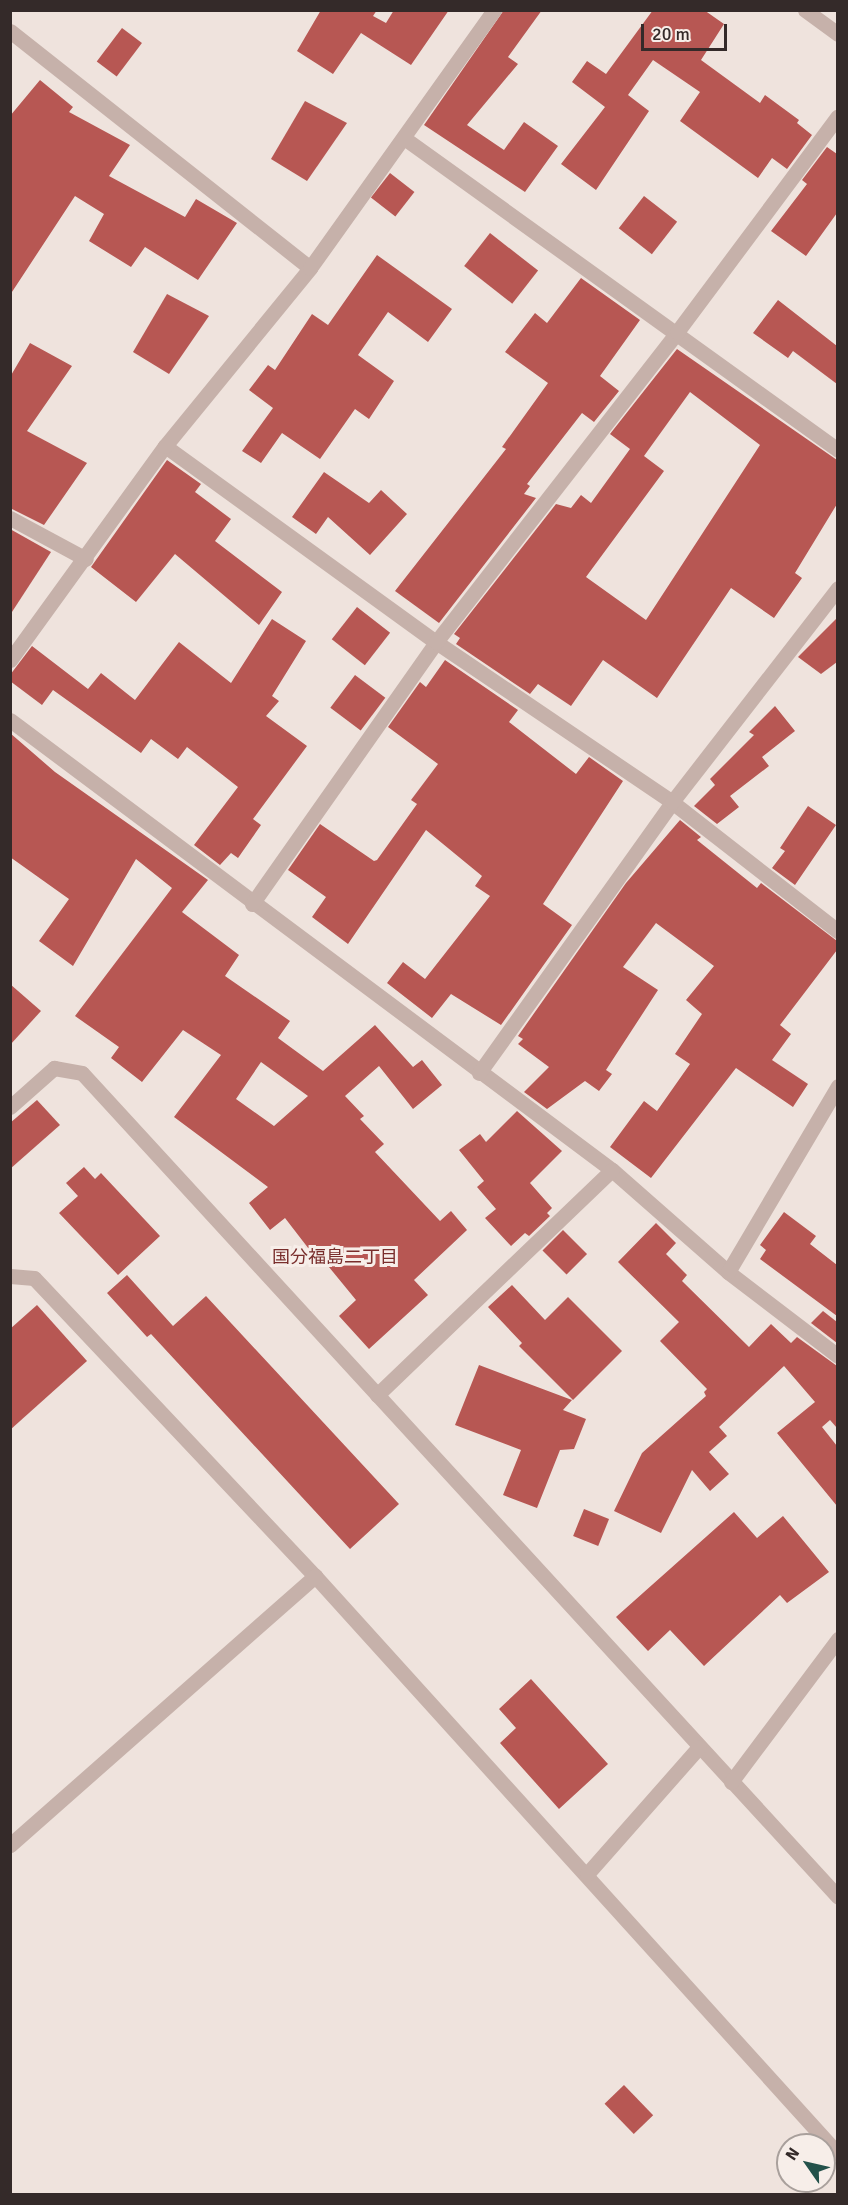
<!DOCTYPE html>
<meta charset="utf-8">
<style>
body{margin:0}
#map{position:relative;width:848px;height:2205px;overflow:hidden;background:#efe3dd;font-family:Signika,"Noto Sans JP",sans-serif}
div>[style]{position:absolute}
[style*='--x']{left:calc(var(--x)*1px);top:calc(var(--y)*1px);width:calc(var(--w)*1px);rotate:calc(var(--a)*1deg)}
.building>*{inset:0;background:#b75753;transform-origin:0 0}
.minor>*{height:15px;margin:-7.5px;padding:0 7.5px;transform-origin:7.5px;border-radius:7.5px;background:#c6b1aa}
span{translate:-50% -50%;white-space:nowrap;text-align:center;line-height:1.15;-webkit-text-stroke:6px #f7eee9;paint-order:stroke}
.neighbourhood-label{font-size:18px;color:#792e2c}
.frame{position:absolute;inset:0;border:12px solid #342a29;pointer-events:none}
.north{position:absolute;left:776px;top:2133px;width:60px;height:60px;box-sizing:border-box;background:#f7eee9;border:2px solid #a9a09c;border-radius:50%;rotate:304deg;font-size:16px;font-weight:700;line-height:24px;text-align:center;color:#342a29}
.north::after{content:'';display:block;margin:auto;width:21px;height:27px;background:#23514a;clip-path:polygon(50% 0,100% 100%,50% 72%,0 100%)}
.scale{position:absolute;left:641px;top:24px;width:86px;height:27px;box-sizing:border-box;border:3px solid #342a29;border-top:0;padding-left:8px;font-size:18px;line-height:21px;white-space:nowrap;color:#342a29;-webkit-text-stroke:4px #f7eee9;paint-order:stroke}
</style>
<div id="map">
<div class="building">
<i style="clip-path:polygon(321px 10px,377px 10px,373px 16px,386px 23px,394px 10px,449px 10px,411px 65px,361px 33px,333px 74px,297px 51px)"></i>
<i style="clip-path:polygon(504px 10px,542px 10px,508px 57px,518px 64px,467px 125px,504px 150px,524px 122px,558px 146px,525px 192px,424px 125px)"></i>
<i style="clip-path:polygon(653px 10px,704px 10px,724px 24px,701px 60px,760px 103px,765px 95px,799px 120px,797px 123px,812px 135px,787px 169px,772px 158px,758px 178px,680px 121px,700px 92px,653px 60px,628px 95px,649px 111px,596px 190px,561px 164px,605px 107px,572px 82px,587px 61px,606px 74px)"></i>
<i style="left:122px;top:28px;width:25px;height:42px;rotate:37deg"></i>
<i style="clip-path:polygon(40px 80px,73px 107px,69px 112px,130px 145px,109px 176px,185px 217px,196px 199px,237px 223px,198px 280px,145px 247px,131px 267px,89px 241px,104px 214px,75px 196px,10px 295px,10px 116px)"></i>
<i style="clip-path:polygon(305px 101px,347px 123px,307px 181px,271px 159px)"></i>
<i style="clip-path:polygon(827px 147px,837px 154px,837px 213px,806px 256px,771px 231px,807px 184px,802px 180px)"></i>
<i style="left:390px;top:173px;width:31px;height:31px;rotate:38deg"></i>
<i style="left:644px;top:196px;width:42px;height:41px;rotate:38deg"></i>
<i style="left:490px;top:233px;width:61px;height:42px;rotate:38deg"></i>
<i style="clip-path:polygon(377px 255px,452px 309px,428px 342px,388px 312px,358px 355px,394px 381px,369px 419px,355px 409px,320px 459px,282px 433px,261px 463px,242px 451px,273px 408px,249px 390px,268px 365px,275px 370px,312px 314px,328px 325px)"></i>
<i style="clip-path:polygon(581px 278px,640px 320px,600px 376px,619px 391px,594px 422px,582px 413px,527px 484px,530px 486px,524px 494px,536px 498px,439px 623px,395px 591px,506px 449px,502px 447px,548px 383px,505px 352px,535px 313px,547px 323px)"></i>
<i style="clip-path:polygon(167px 294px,209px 316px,169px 374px,133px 352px)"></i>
<i style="clip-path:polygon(778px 300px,837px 346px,837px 384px,793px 351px,788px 358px,753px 333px)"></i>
<i style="clip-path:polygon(30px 343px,72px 366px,27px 431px,87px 463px,44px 525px,10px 508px,10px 377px)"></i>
<i style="clip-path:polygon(evenodd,677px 349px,837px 460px,837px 504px,795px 573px,802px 578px,774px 618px,731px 588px,657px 698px,603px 660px,571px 706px,538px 684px,530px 694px,456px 644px,460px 638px,454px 634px,556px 504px,571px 508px,581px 495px,591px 503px,630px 449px,610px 434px,677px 349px,690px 392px,760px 445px,646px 620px,586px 577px,664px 471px,644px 456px,690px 392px)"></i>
<i style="clip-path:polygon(167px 460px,201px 484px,195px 492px,231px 519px,215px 541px,282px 592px,259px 625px,175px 554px,136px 602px,91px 567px)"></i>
<i style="clip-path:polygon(324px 472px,369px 503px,381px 490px,407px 514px,370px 555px,328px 517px,316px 534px,292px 517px)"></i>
<i style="clip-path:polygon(10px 529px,51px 552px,10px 615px)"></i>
<i style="left:357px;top:607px;width:42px;height:41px;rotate:38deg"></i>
<i style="clip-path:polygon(837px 618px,837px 662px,821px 674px,798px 657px)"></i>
<i style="clip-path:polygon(272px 619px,306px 641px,272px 696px,279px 701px,266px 716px,307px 746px,253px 819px,261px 825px,238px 858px,231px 853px,220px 865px,194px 845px,238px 787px,187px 747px,178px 759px,151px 739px,141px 753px,53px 690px,42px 705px,10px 681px,10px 675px,32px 646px,88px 689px,101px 673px,135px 700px,179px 642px,231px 683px)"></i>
<i style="clip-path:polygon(445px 660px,518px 710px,509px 722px,576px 774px,589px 757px,623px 781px,543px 904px,572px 925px,501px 1025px,451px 994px,432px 1018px,387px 983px,403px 962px,425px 979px,490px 896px,475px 886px,482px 876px,426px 830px,348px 944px,312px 917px,326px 897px,288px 870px,320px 824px,374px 861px,377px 860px,417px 804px,411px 800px,438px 764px,388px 727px,420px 682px,426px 687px)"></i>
<i style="left:355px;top:675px;width:38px;height:41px;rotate:37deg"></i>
<i style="clip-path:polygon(775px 706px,795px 731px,762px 757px,769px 766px,730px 796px,739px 807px,717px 824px,694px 806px,715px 785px,710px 779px,754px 735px,749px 732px)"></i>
<i style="clip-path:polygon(evenodd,10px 733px,55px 772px,208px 880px,182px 912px,239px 955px,225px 976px,290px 1021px,278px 1038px,323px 1071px,375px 1025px,413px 1067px,422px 1060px,442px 1085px,413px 1109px,379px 1066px,345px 1096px,364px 1116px,360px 1119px,384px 1144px,375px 1152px,440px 1221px,451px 1211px,467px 1230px,414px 1280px,428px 1295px,369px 1349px,339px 1316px,356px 1300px,315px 1250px,312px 1253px,285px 1218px,270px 1230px,249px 1203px,268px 1187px,174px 1117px,221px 1055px,183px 1030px,142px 1082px,111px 1058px,119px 1047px,75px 1016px,172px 888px,136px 859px,73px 966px,39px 941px,69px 899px,10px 857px,10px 733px,261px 1062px,308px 1096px,274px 1126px,236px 1099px,261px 1062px)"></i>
<i style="clip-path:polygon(808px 806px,836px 825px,795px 885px,772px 868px,785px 851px,780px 848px)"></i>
<i style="clip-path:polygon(680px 820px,701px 837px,697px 840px,757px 888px,761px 883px,837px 941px,837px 950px,780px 1025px,791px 1034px,772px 1060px,808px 1084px,793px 1107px,736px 1068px,651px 1178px,610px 1147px,644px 1101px,657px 1111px,690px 1064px,675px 1054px,702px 1014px,686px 1000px,714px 966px,656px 923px,623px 967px,658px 990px,606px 1070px,612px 1074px,599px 1091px,585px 1081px,547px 1109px,524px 1092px,549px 1067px,518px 1044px,523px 1039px,518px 1036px,626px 883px)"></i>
<i style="clip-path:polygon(10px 984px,41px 1011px,10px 1045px)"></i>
<i style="clip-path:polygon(37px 1100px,60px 1125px,10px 1169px,10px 1123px)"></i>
<i style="clip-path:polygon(517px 1111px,562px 1151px,530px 1183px,552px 1208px,547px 1213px,550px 1216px,529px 1236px,525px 1233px,511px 1246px,485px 1218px,496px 1209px,477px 1187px,484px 1181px,459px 1150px,480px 1134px,486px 1142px)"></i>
<i style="clip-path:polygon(84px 1167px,95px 1179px,101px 1173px,160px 1236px,118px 1275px,59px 1213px,78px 1196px,66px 1183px)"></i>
<i style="clip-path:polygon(784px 1212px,816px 1236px,810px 1244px,837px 1265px,837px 1316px,760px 1259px,766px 1250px,760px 1245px)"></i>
<i style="clip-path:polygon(656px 1223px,676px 1243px,666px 1254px,687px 1275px,682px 1281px,749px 1347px,771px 1324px,791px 1343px,797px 1337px,837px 1366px,837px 1428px,830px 1420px,822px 1427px,837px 1446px,837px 1506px,777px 1433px,815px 1402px,784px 1366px,719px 1427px,727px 1436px,709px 1452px,729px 1474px,710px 1491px,692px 1470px,661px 1533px,614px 1511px,642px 1453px,706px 1396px,704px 1392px,707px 1389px,660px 1341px,679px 1322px,618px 1262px)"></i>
<i style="left:563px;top:1230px;width:34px;height:29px;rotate:45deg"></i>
<i style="clip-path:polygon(127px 1275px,173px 1326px,206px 1296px,399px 1504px,350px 1549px,151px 1334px,147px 1337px,107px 1293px)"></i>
<i style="clip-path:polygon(512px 1285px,545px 1320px,568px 1297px,622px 1351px,573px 1400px,519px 1346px,522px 1343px,488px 1307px)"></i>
<i style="clip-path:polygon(37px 1305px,87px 1361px,10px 1430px,10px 1329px)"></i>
<i style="clip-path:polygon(823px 1311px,837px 1322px,837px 1343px,811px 1323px)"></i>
<i style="clip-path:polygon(479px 1365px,572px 1400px,563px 1410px,586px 1419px,574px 1449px,560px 1450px,537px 1508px,503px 1495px,521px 1450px,455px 1425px)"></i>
<i style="left:584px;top:1509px;width:27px;height:29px;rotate:22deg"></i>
<i style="clip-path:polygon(734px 1512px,757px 1538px,783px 1516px,829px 1572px,787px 1603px,780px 1595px,704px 1666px,670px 1630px,648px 1651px,616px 1617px)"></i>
<i style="clip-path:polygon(531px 1679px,608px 1764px,559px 1809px,500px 1743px,516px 1728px,499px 1709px)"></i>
<i style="left:624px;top:2085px;width:42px;height:27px;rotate:46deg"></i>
</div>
<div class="minor">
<i style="--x:805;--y:10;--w:41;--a:36"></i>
<i style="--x:10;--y:31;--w:382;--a:38.3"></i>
<i style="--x:404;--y:138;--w:535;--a:35.71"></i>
<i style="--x:165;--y:446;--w:334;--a:35.9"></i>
<i style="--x:436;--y:642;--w:285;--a:34.1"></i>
<i style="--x:672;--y:802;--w:210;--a:37.9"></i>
<i style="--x:10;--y:518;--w:86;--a:28.3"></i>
<i style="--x:10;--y:660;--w:264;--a:-54.1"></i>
<i style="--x:165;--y:446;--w:230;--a:-50.8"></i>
<i style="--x:310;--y:268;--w:317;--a:-54.5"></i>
<i style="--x:10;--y:720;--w:752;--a:36.78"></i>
<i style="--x:612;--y:1170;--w:154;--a:41.3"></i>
<i style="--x:728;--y:1272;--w:138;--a:37.4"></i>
<i style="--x:252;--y:904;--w:320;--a:-54.9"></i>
<i style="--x:436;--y:642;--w:393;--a:-52.1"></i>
<i style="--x:677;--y:332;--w:269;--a:-53.3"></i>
<i style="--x:479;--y:1073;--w:333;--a:-54.5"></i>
<i style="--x:672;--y:802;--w:271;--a:-52.2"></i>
<i style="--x:10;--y:1107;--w:59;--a:-41.6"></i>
<i style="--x:54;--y:1068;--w:28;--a:10"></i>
<i style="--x:82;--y:1073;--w:1118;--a:47.46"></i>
<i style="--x:728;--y:1272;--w:216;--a:-59.4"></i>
<i style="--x:10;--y:1276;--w:24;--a:5"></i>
<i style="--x:34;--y:1278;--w:410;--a:46.7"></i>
<i style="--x:315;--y:1576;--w:779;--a:47.86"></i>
<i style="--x:377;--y:1395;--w:325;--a:-43.8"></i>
<i style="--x:731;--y:1782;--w:179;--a:-53.2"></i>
<i style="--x:10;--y:1845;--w:407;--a:-41.4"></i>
<i style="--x:587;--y:1874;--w:169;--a:-48.6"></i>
</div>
<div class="neighbourhood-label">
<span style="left:335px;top:1257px">国分福島二丁目</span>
</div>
<div class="frame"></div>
<div class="north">N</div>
<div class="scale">20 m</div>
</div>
